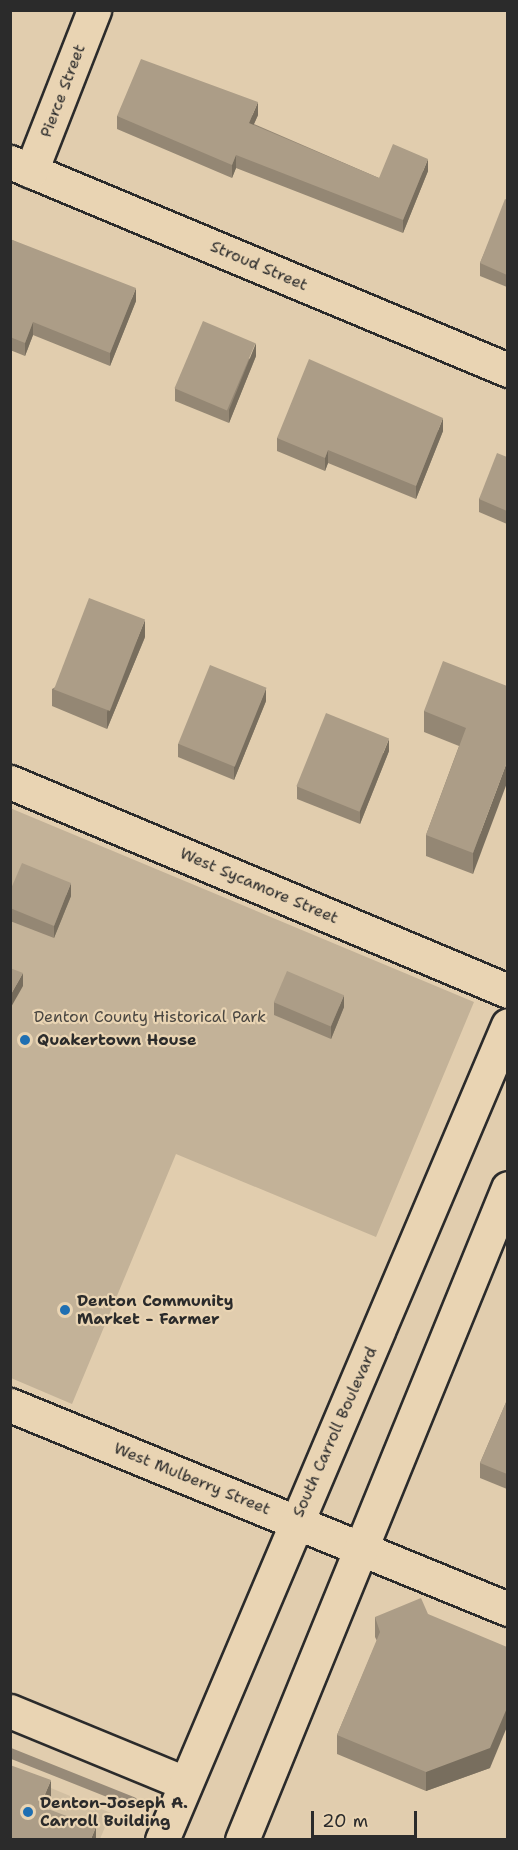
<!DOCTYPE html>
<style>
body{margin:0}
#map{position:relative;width:518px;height:1850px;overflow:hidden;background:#e1cdae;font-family:"Shantell Sans",sans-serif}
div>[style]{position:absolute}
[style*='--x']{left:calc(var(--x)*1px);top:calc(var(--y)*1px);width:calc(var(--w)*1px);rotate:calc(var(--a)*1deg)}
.built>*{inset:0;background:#d1bfa2}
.green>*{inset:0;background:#c3b298}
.stream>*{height:10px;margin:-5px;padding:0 5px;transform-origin:5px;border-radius:5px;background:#978a78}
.roads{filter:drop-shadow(2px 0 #2b2b2b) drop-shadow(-2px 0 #2b2b2b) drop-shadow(0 2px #2b2b2b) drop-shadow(0 -2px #2b2b2b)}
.minor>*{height:33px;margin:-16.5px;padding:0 16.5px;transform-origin:16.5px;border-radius:16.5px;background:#e9d4b3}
.major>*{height:33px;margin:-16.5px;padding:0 16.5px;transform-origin:16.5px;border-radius:16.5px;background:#e9d4b3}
.wall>*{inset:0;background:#948774}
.shaded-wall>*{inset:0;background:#786e5e}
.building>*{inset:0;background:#ac9d87;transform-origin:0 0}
.dots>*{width:16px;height:16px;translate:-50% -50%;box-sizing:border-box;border:3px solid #e9d4b3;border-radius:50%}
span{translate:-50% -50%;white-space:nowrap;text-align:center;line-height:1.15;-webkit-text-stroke:4.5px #e9d4b3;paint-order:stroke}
.street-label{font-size:16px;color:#2b2b2b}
.park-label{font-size:16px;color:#494641}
.poi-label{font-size:16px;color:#2b2b2b;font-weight:700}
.left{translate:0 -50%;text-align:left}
.frame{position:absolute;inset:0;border:12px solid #2b2b2b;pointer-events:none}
.scale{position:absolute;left:311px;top:1811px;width:106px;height:27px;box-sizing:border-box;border:3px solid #2b2b2b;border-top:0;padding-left:8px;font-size:18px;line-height:21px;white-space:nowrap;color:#2b2b2b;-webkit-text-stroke:4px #e9d4b3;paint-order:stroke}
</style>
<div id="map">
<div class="built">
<i style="clip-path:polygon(10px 1771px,111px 1813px,100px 1839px,11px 1839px)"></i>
</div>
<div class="green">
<i style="clip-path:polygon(10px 808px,474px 1002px,376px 1237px,176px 1154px,72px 1404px,11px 1378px)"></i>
</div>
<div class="stream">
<i style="--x:10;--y:1753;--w:132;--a:21.7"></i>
</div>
<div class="roads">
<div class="minor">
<i style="--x:10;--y:162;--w:540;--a:22.67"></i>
<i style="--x:31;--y:171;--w:173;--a:-68.6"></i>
<i style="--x:10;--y:782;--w:540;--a:22.77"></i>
<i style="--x:10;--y:1405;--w:538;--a:22.28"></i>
<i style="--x:10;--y:1711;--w:189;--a:22.4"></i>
</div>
<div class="major">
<i style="--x:162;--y:1840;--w:885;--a:-67"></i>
<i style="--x:242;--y:1840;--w:704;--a:-67.81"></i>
</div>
</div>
<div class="wall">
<i style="clip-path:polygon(258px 115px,254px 124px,379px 178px,428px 171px,403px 233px,236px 168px,232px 178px,117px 129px,117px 116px)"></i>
<i style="clip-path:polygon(507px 200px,507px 287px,480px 276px,480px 263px)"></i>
<i style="clip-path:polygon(10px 239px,136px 301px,110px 366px,33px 335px,25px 356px,10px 350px)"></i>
<i style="clip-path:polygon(256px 356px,229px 423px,175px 401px,175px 388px)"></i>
<i style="clip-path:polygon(443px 431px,416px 499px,328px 463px,325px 471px,277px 451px,277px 438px)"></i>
<i style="clip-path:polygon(507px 457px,507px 524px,479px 512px,479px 499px)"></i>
<i style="clip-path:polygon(145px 637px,107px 729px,52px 706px,52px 689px)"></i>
<i style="clip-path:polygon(507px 686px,473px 874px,426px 856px,426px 835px,459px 746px,424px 732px,424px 711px)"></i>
<i style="clip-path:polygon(266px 701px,234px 780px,178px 757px,178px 744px)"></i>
<i style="clip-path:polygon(389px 751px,360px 824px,297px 799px,297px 786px)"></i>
<i style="clip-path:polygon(10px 891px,71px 896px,54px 938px,10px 921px)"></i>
<i style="clip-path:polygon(274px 1002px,344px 1007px,331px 1039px,274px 1015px)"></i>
<i style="clip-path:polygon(507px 1400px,507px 1489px,480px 1478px,480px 1463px)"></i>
<i style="clip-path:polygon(428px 1614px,490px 1768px,426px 1791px,337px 1754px,337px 1735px,377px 1641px,375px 1637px,375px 1617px)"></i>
</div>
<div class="shaded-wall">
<i style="clip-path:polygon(258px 102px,258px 115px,249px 135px,249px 123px)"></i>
<i style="clip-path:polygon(236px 155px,236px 168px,232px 178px,232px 165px)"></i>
<i style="clip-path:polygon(428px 159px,428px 171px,403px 233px,403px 220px)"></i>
<i style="clip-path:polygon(136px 288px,136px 301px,110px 366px,110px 353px)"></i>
<i style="clip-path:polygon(33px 322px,33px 335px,25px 356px,25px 343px)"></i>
<i style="clip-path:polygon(256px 343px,256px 356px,229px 423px,229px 410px)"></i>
<i style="clip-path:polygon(443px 418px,443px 431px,416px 499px,416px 486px)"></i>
<i style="clip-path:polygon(328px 450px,328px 463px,325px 471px,325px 458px)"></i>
<i style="clip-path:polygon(145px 620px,145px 637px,107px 729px,107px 712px)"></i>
<i style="clip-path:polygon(266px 688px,266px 701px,234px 780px,234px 767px)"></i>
<i style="clip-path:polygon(389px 739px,389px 751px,360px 824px,360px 811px)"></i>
<i style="clip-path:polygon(507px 762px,507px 783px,473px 874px,473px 853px)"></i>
<i style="clip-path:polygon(71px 883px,71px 896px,54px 938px,54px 926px)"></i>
<i style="clip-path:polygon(23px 973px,23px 986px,10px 1009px,10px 996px)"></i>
<i style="clip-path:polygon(344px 995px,344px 1007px,331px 1039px,331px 1026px)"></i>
<i style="clip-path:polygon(507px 1708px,507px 1727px,490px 1768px,426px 1791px,426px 1772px)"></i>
<i style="clip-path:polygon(51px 1780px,51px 1800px,40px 1825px,40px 1806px)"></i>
<i style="clip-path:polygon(96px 1827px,96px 1839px,91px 1839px)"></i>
</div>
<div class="building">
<i style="clip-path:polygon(141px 59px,258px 102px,249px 123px,379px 178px,393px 144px,428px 159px,403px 220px,236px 155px,232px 165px,117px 116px)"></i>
<i style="clip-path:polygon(505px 199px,507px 200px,507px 275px,480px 263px)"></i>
<i style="clip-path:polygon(10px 239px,136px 288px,110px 353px,33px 322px,25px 343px,10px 337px)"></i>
<i style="left:203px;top:321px;width:57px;height:73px;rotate:23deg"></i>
<i style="clip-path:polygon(309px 359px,443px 418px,416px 486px,328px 450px,325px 458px,277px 438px)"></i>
<i style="clip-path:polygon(497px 453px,507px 457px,507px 511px,479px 499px)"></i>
<i style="left:89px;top:598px;width:60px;height:98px;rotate:21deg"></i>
<i style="clip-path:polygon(443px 661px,507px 686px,507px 762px,473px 853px,426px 835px,466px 728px,424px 711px)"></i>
<i style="left:210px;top:665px;width:61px;height:85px;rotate:22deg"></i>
<i style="left:326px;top:713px;width:68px;height:79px;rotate:22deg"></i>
<i style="clip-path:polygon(22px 863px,71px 883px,54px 926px,10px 908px,10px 891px)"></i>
<i style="clip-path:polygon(10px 968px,23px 973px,10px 996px)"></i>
<i style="left:287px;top:971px;width:62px;height:34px;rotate:23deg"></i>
<i style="clip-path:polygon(507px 1400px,507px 1474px,480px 1463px)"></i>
<i style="clip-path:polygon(421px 1598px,428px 1614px,507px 1647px,507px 1708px,490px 1748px,426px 1772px,337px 1735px,380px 1632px,375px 1617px)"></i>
<i style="clip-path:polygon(10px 1765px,51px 1780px,40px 1806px,96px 1827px,91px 1839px,10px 1839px)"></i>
</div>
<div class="dots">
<i style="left:25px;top:1040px;background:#1f6fb2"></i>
<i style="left:65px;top:1310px;background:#1f6fb2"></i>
<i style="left:28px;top:1812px;background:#1f6fb2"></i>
</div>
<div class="street-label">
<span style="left:63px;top:91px;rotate:-69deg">Pierce Street</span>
<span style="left:259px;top:266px;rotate:23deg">Stroud Street</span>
<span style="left:259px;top:886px;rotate:23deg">West Sycamore Street</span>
<span style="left:335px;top:1432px;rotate:-66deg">South Carroll Boulevard</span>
<span style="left:192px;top:1479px;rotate:22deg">West Mulberry Street</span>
</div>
<div class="park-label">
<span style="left:150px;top:1017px">Denton County Historical Park</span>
</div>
<div class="poi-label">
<span class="left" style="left:37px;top:1040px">Quakertown House</span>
<span class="left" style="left:77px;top:1310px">Denton Community<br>Market - Farmer</span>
<span class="left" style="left:40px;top:1812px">Denton-Joseph A.<br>Carroll Building</span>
</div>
<div class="frame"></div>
<div class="scale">20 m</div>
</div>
